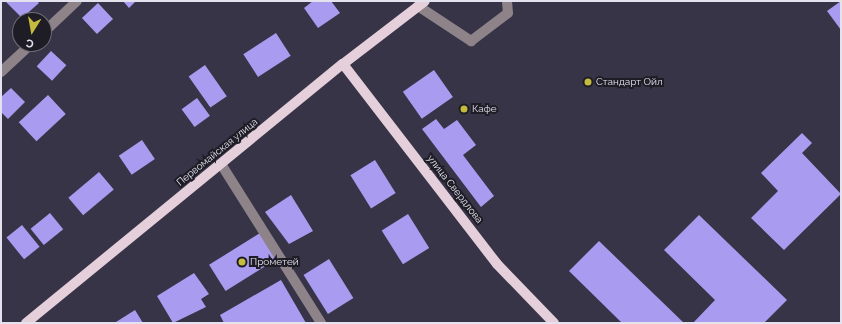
<!DOCTYPE html>
<meta charset="utf-8">
<style>
body{margin:0}
#map{position:relative;width:842px;height:324px;overflow:hidden;background:#373447;font-family:Raleway,sans-serif}
div>[style]{position:absolute}
[style*='--x']{left:calc(var(--x)*1px);top:calc(var(--y)*1px);width:calc(var(--w)*1px);rotate:calc(var(--a)*1deg)}
.building>*{inset:0;background:#a99cf0;transform-origin:0 0}
.minor>*{height:10px;margin:-5px;padding:0 5px;transform-origin:5px;border-radius:5px;background:#8d8389}
.major>*{height:10px;margin:-5px;padding:0 5px;transform-origin:5px;border-radius:5px;background:#e4cfda}
.dots>*{width:11px;height:11px;translate:-50% -50%;box-sizing:border-box;border:2px solid #1e1d26;border-radius:50%}
span{translate:-50% -50%;white-space:nowrap;text-align:center;line-height:1.15;-webkit-text-stroke:4px #1e1d26;paint-order:stroke}
.poi-label{font-size:10px;color:#e3e2ee}
.left{translate:0 -50%;text-align:left}
.street-label{font-size:10px;color:#e3e2ee}
.frame{position:absolute;inset:0;border:2px solid #e3e2ee;pointer-events:none}
.north{position:absolute;left:12px;top:12px;width:40px;height:40px;box-sizing:border-box;background:#1e1d26;border:1px solid #6d6c76;border-radius:50%;rotate:191deg;font-size:11px;font-weight:700;line-height:16px;text-align:center;color:#e3e2ee}
.north::after{content:'';display:block;margin:auto;width:14px;height:18px;background:#c5bc3d;clip-path:polygon(50% 0,100% 100%,50% 72%,0 100%)}
</style>
<div id="map">
<div class="building">
<i style="clip-path:polygon(5px 1px,37px 1px,39px 3px,22px 18px)"></i>
<i style="clip-path:polygon(123px 1px,136px 1px,129px 8px)"></i>
<i style="clip-path:polygon(313px 1px,331px 1px,340px 13px,318px 28px,304px 8px)"></i>
<i style="clip-path:polygon(841px 1px,841px 30px,827px 11px)"></i>
<i style="left:98px;top:3px;width:22px;height:22px;rotate:47deg"></i>
<i style="left:276px;top:33px;width:27px;height:39px;rotate:57deg"></i>
<i style="left:51px;top:51px;width:21px;height:21px;rotate:43deg"></i>
<i style="left:205px;top:65px;width:38px;height:20px;rotate:55deg"></i>
<i style="left:434px;top:70px;width:33px;height:38px;rotate:55deg"></i>
<i style="clip-path:polygon(11px 88px,25px 102px,8px 119px,1px 112px,1px 97px)"></i>
<i style="left:48px;top:95px;width:26px;height:40px;rotate:47deg"></i>
<i style="left:197px;top:98px;width:22px;height:19px;rotate:54deg"></i>
<i style="clip-path:polygon(436px 119px,444px 129px,457px 120px,476px 145px,463px 155px,494px 196px,481px 207px,422px 129px)"></i>
<i style="clip-path:polygon(802px 133px,812px 143px,802px 153px,841px 194px,784px 250px,751px 218px,778px 191px,761px 173px)"></i>
<i style="left:142px;top:140px;width:23px;height:28px;rotate:56deg"></i>
<i style="left:375px;top:160px;width:39px;height:29px;rotate:58deg"></i>
<i style="left:99px;top:172px;width:23px;height:40px;rotate:50deg"></i>
<i style="clip-path:polygon(291px 195px,313px 231px,289px 244px,265px 212px)"></i>
<i style="left:50px;top:213px;width:21px;height:25px;rotate:51deg"></i>
<i style="left:408px;top:214px;width:40px;height:31px;rotate:58deg"></i>
<i style="clip-path:polygon(699px 215px,787px 300px,764px 323px,693px 323px,715px 300px,664px 250px)"></i>
<i style="left:22px;top:225px;width:28px;height:20px;rotate:51deg"></i>
<i style="left:260px;top:233px;width:31px;height:60px;rotate:58deg"></i>
<i style="clip-path:polygon(599px 241px,684px 323px,622px 323px,569px 271px)"></i>
<i style="left:329px;top:259px;width:46px;height:30px;rotate:58deg"></i>
<i style="clip-path:polygon(194px 273px,209px 294px,201px 299px,206px 307px,173px 323px,157px 296px)"></i>
<i style="clip-path:polygon(281px 280px,306px 323px,224px 323px,220px 315px)"></i>
<i style="clip-path:polygon(135px 310px,143px 323px,117px 323px,116px 322px)"></i>
</div>
<div class="minor">
<i style="--x:418;--y:6;--w:64;--a:33.4"></i>
<i style="--x:471;--y:41;--w:46;--a:-37.1"></i>
<i style="--x:508;--y:13;--w:12;--a:-95"></i>
<i style="--x:44;--y:32;--w:45;--a:-43.2"></i>
<i style="--x:1;--y:72;--w:41;--a:-43"></i>
<i style="--x:221;--y:164;--w:188;--a:57.8"></i>
</div>
<div class="major">
<i style="--x:343;--y:64;--w:252;--a:52.4"></i>
<i style="--x:497;--y:264;--w:82;--a:46"></i>
<i style="--x:26;--y:323;--w:409;--a:-39.3"></i>
<i style="--x:343;--y:64;--w:103;--a:-37.5"></i>
</div>
<div class="dots">
<i style="left:588px;top:82px;background:#c5bc3d"></i>
<i style="left:464px;top:109px;background:#c5bc3d"></i>
<i style="left:242px;top:262px;background:#c5bc3d"></i>
</div>
<div class="poi-label">
<span class="left" style="left:596px;top:82px">Стандарт Ойл</span>
<span class="left" style="left:472px;top:109px">Кафе</span>
<span class="left" style="left:250px;top:262px">Прометей</span>
</div>
<div class="street-label">
<span style="left:217px;top:152px;rotate:-39deg">Первомайская улица</span>
<span style="left:455px;top:189px;rotate:52deg">улица Свердлова</span>
</div>
<div class="frame"></div>
<div class="north">С</div>
</div>
